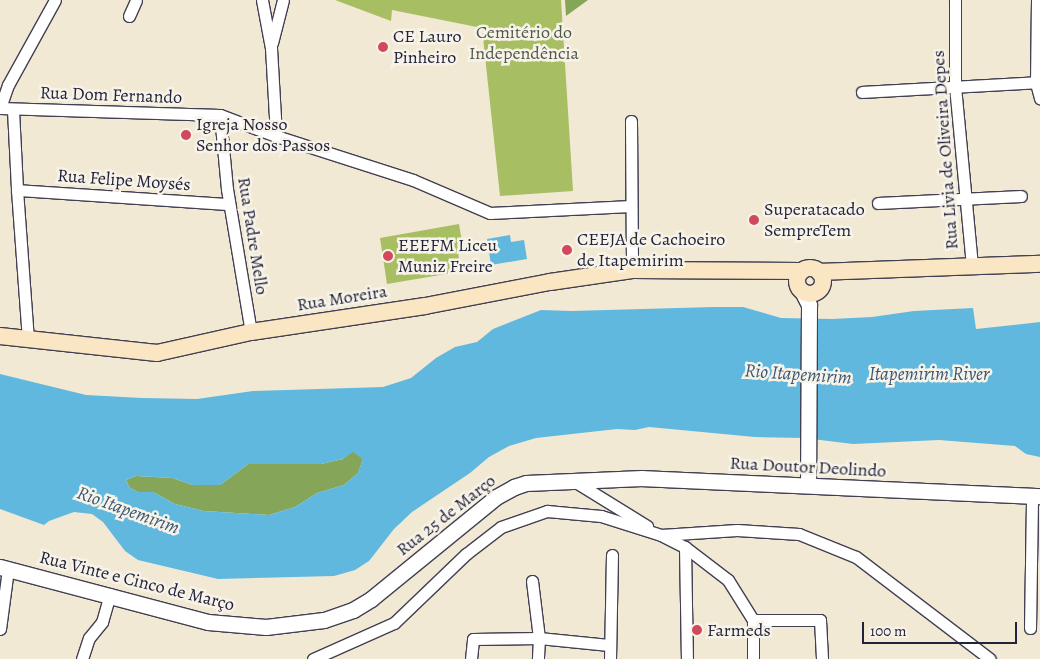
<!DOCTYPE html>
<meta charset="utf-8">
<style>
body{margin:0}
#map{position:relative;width:1040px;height:659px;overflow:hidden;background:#f1e9d3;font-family:Alegreya,serif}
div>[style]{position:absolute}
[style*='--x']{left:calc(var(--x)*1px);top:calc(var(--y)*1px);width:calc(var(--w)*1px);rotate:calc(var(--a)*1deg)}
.green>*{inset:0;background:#a7be63}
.forest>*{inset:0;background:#85a559}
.water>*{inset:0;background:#60b8de}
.roads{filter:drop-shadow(1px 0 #414052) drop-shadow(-1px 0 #414052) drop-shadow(0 1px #414052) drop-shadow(0 -1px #414052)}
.minor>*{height:11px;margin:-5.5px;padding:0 5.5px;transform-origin:5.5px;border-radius:5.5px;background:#fff}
.tertiary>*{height:15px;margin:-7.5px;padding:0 7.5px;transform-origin:7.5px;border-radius:7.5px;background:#fff}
.secondary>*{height:16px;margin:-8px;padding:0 8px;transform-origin:8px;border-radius:8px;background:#fbe6c4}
.secondary>.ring{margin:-8px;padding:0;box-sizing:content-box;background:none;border:16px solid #fbe6c4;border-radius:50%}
.dots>*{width:14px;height:14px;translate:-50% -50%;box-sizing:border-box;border:2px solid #f7f3e8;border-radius:50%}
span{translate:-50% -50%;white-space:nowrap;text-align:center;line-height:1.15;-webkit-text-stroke:5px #f7f3e8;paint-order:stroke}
.park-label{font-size:18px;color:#515949}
.poi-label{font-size:18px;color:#22223b}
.left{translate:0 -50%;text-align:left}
.street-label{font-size:18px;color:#22223b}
.water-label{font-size:19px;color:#385674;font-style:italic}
.scale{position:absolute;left:862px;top:622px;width:155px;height:22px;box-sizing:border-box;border:2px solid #22223b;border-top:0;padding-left:6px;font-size:15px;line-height:18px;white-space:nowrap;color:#22223b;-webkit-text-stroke:4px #f7f3e8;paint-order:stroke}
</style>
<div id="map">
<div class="green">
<i style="clip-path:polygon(335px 0,561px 0,573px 191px,500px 196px,482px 28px,392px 10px,391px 21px)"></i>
<i style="clip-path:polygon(459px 224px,462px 242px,457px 244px,459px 259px,450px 261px,452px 273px,387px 284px,380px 238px)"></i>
</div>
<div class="forest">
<i style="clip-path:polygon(565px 0,588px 0,566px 16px)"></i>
<i style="clip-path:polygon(353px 451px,363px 459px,358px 473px,344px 485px,317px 493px,295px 507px,269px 515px,204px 511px,175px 504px,153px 492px,138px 492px,130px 488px,126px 480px,136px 476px,172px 478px,193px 485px,220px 485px,248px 464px,321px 464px,343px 459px)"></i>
</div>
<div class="water">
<i style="clip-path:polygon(510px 235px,511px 242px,524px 240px,527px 259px,491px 265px,487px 239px)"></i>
<i style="clip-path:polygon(evenodd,713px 307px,743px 307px,781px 318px,832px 319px,872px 317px,914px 311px,973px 308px,976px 329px,1040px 322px,1040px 457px,1026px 454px,1015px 446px,939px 440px,853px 444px,804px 438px,755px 437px,649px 427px,635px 430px,617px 429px,536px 438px,509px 446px,489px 457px,470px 473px,412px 512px,394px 529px,369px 561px,355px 570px,334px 576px,218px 579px,138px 560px,125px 551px,103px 522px,92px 514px,74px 512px,49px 521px,44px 525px,0 509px,0 374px,86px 395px,142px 398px,197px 399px,253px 391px,383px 387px,411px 378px,436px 358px,455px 347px,477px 342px,493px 329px,541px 310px,572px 311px,713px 307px,353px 452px,363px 459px,358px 473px,344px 485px,317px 493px,295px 507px,269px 515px,204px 511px,175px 504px,153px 492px,138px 492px,130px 488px,126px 480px,136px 476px,172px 478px,193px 485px,220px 485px,248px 464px,321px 464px,343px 459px,353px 452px)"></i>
</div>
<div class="roads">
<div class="minor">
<i style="--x:262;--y:0;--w:49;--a:79.4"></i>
<i style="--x:271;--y:48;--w:88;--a:86.7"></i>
<i style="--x:955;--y:0;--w:86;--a:90"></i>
<i style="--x:955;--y:86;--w:182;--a:84.6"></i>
<i style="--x:1037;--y:0;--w:83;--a:90.7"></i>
<i style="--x:1036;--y:83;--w:16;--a:75"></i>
<i style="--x:129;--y:16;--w:17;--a:-66"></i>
<i style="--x:272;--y:43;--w:44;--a:-75.7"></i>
<i style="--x:862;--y:92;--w:178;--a:-3.2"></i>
<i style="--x:0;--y:108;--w:220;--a:1.8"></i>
<i style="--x:220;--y:115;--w:60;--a:20.6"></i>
<i style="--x:276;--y:136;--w:144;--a:17.8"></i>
<i style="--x:413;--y:180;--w:84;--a:23.2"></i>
<i style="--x:490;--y:213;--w:141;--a:-2.8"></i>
<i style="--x:0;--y:108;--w:24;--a:-71"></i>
<i style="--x:8;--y:85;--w:97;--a:-61.1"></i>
<i style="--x:13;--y:110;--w:80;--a:87.1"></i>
<i style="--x:17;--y:190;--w:149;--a:85.8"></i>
<i style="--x:220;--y:115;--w:74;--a:84.6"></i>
<i style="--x:227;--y:189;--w:145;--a:80.5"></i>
<i style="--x:631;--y:121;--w:149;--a:89.6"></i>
<i style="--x:17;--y:190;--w:212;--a:3.8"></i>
<i style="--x:878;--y:203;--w:143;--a:-2.8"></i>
<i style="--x:574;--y:481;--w:86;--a:31.7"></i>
<i style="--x:663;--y:536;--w:25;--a:27"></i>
<i style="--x:685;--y:547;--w:54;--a:37.5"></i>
<i style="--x:728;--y:580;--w:47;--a:58"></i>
<i style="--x:685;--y:547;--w:112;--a:89"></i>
<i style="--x:532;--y:581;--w:57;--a:83"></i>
<i style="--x:539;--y:638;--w:21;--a:93"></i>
<i style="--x:753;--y:620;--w:67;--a:0"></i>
<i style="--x:820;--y:620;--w:39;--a:87"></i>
<i style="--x:753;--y:620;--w:39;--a:90"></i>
<i style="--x:1030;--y:628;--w:132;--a:-89.1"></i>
<i style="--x:0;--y:629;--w:61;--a:-82.4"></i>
<i style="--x:82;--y:659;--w:22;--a:-72"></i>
<i style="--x:89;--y:638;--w:21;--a:-51"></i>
<i style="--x:102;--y:622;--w:29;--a:-74"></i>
<i style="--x:313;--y:659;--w:89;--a:-24"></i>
<i style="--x:394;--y:623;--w:100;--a:-43.8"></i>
<i style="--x:466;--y:554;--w:44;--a:-37.6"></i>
<i style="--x:501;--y:527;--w:49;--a:-19.2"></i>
<i style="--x:547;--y:511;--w:54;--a:5.3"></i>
<i style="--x:601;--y:516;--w:63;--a:17.6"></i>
<i style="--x:661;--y:535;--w:76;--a:-3.8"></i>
<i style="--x:737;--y:530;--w:62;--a:3.7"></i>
<i style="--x:799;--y:534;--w:61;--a:22"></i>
<i style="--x:856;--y:557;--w:168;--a:37.3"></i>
<i style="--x:471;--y:659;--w:20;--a:-84"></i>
<i style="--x:473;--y:639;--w:66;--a:-0.9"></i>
<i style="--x:539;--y:638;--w:70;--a:5.7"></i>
<i style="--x:610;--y:659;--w:104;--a:-88.9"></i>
</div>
<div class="tertiary">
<i style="--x:802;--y:291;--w:16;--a:63"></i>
<i style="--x:809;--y:305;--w:180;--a:90.3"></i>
<i style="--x:0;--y:567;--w:215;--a:14.8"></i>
<i style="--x:208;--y:622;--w:58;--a:4.9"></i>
<i style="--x:266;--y:627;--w:58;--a:-6.9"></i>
<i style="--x:324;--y:620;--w:31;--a:-19"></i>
<i style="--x:353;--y:610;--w:21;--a:-31"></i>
<i style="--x:371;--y:599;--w:161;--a:-39.2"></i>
<i style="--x:496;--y:497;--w:21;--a:-29"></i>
<i style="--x:514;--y:487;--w:13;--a:-18"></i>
<i style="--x:526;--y:483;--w:116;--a:-2.5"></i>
<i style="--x:642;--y:478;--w:398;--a:2.6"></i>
</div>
<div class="secondary">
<i class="ring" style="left:797px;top:268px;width:10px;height:10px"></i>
<i style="--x:819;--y:272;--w:221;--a:-2.1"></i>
<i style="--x:0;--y:336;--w:158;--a:6.2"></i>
<i style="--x:157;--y:353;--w:96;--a:-12.6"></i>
<i style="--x:251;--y:332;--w:176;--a:-8.5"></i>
<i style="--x:425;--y:306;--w:127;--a:-10.9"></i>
<i style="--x:550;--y:282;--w:83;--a:-8.3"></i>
<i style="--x:632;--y:270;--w:170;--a:0.3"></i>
</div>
</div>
<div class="dots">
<i style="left:383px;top:47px;background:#d1495b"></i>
<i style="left:186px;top:135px;background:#d1495b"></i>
<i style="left:754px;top:220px;background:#d1495b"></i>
<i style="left:567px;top:250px;background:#d1495b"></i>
<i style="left:388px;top:256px;background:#d1495b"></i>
<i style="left:697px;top:630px;background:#d1495b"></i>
</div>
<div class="park-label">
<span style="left:524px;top:43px">Cemitério do<br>Independência</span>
</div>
<div class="poi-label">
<span class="left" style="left:393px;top:47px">CE Lauro<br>Pinheiro</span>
<span class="left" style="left:196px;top:135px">Igreja Nosso<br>Senhor dos Passos</span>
<span class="left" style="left:764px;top:220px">Superatacado<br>SempreTem</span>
<span class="left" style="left:577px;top:250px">CEEJA de Cachoeiro<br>de Itapemirim</span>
<span class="left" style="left:398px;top:256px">EEEFM Liceu<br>Muniz Freire</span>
<span class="left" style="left:707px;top:630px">Farmeds</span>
</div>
<div class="street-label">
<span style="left:111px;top:95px;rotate:2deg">Rua Dom Fernando</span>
<span style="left:945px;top:150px;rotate:-94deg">Rua Livia de Oliveira Depes</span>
<span style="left:124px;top:180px;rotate:4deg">Rua Felipe Moysés</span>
<span style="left:253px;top:236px;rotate:81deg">Rua Padre Mello</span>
<span style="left:342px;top:298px;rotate:-9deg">Rua Moreira</span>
<span style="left:808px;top:467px;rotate:3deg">Rua Doutor Deolindo</span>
<span style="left:446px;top:515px;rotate:-38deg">Rua 25 de Março</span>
<span style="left:137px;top:581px;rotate:14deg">Rua Vinte e Cinco de Março</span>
</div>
<div class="water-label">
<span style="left:798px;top:375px;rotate:4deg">Rio Itapemirim</span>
<span style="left:929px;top:375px">Itapemirim River</span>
<span style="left:128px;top:511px;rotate:20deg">Rio Itapemirim</span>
</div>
<div class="scale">100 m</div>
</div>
